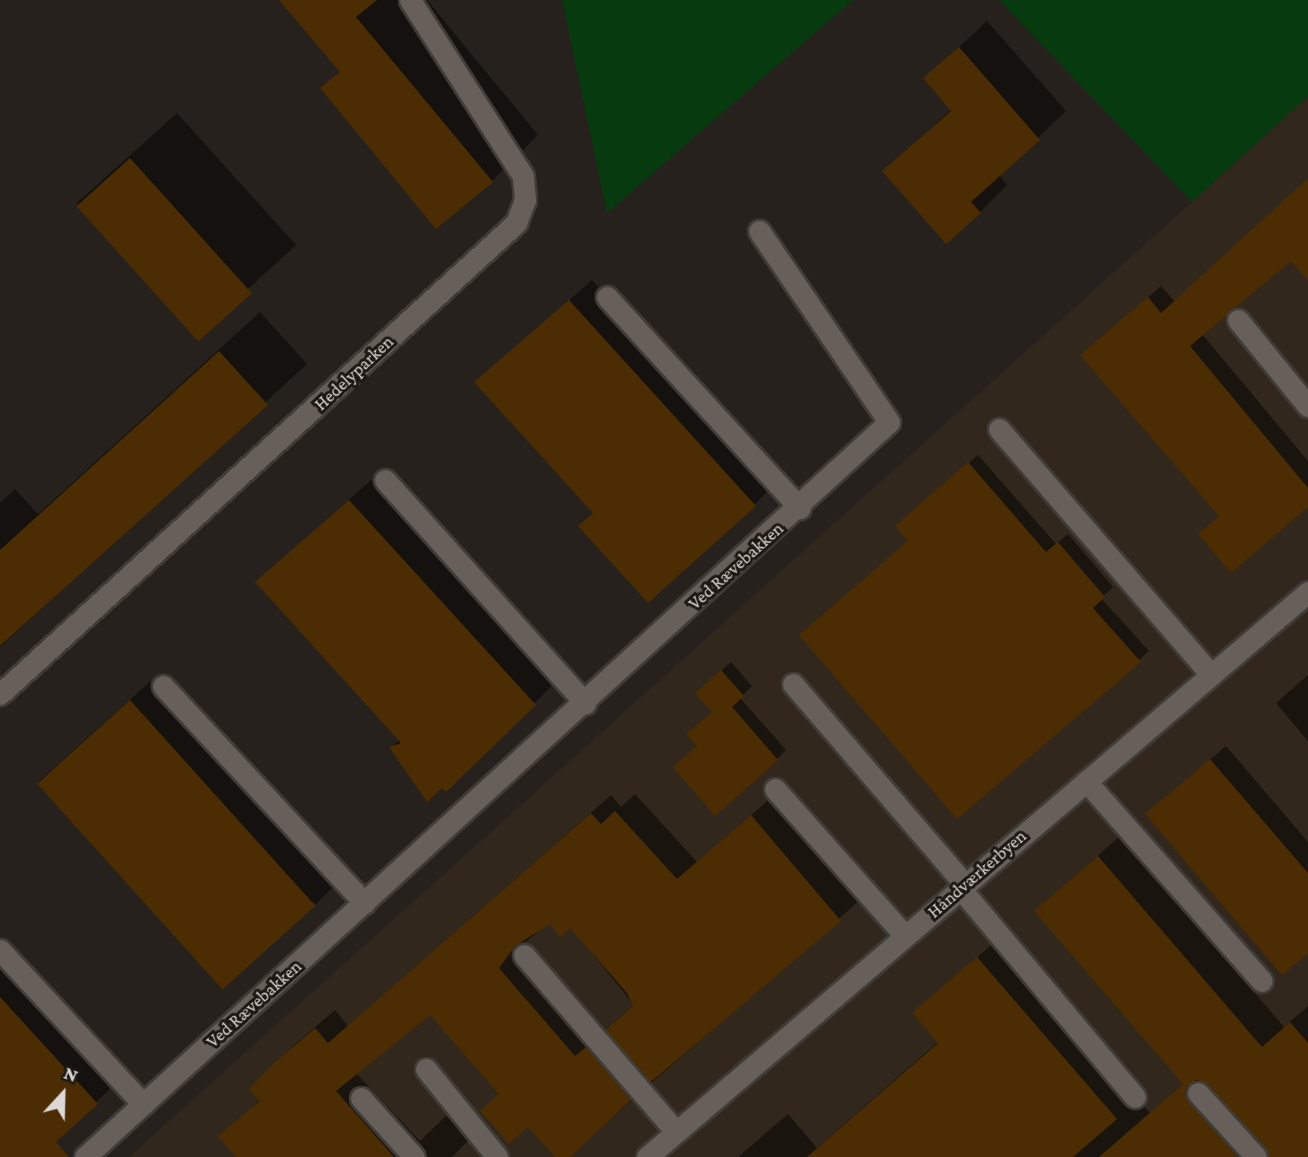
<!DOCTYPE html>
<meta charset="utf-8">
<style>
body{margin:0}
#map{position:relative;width:1308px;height:1157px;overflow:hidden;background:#26211c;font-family:"Crimson Pro",serif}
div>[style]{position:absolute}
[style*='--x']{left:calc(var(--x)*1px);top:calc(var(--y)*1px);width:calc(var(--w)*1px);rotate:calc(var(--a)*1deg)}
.built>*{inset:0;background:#31271d}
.green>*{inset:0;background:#073a0f}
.shadow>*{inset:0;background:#0007;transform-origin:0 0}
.building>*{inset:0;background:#4c2c03;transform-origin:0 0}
.roads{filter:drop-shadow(2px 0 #403c38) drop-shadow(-2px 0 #403c38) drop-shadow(0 2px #403c38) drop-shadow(0 -2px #403c38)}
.minor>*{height:21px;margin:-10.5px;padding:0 10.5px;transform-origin:10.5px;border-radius:10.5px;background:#67605a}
span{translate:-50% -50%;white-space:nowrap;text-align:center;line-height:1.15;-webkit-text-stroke:6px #1d1813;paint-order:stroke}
.street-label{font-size:18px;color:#dcd8d5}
.north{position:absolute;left:28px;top:1059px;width:70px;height:70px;-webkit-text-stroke:5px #1d1813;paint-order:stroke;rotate:22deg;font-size:19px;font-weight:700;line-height:28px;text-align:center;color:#dcd8d5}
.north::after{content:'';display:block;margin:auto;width:24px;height:32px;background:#dcd8d5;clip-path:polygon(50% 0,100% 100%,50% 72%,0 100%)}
</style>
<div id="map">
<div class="built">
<i style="clip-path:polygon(1308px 96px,1308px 1157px,129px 1157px,1192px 202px)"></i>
</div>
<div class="green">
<i style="clip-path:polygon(562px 0,853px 0,607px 213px)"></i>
<i style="clip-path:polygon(999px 0,1308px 0,1308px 96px,1192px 202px)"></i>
</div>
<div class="shadow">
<i style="clip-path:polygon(282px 0,427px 0,538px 135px,492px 181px,323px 89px,340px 71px)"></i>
<i style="clip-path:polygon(987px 21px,1066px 111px,999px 175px,1007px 185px,980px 212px,884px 171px,952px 109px,926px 78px)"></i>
<i style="left:177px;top:113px;width:178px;height:136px;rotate:48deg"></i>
<i style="clip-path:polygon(1308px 180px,1308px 278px,1291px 259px,1202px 334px,1308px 461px,1308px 505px,1220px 515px,1095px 343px,1161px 286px,1175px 302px)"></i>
<i style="clip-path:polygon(592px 280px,776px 483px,754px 505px,595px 512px,477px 382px)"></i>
<i style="clip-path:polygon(260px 312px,307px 364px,0 647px,0 503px,15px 489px,38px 514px)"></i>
<i style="clip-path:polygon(978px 455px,1056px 544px,1068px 534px,1113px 587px,1101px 598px,1149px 651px,958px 817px,906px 517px)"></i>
<i style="clip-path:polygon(371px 480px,556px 682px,446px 790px,392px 747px,400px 739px,257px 582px)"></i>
<i style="clip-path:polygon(731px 662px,752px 686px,740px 698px,786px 750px,777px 759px,699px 746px,713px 712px,706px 684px)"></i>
<i style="clip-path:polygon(1308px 675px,1308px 741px,1276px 703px)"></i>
<i style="clip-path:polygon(152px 680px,337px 883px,316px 904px,38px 782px)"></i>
<i style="clip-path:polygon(1226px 746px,1308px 842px,1308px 950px,1162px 800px)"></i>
<i style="clip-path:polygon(evenodd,635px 794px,697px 862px,771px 798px,859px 901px,567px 1157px,557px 1157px,430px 1012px,356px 1073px,420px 1141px,452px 1110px,474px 1135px,452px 1157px,238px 1157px,221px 1137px,261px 1099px,274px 1065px,294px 1045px,335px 1010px,348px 1026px,611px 795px,621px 807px,635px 794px,550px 922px,570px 926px,634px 1005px,595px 1038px,517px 949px,550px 922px)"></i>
<i style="clip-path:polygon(1120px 836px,1284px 1027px,1308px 1006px,1308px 1157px,738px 1157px,788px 1114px,817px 1148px,939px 1041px,915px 1013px,999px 938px,1150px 1113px,1184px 1083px,1036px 911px)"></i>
<i style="clip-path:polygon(0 952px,118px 1081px,39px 1157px,0 1157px)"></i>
</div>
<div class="building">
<i style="clip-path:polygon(279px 0,377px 0,356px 17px,493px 182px,436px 229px,320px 88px,340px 72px)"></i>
<i style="clip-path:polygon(959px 47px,1040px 140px,971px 202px,981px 213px,946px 244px,882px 171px,951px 111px,923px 78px)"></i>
<i style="left:130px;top:158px;width:182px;height:72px;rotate:48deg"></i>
<i style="clip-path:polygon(1308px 178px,1308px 281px,1291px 261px,1190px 346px,1308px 488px,1308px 507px,1231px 573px,1198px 534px,1219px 516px,1080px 355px,1148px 297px,1161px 313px)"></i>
<i style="clip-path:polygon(569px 300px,756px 506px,648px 603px,578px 526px,593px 513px,474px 382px)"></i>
<i style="clip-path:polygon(219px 351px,268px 405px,0 646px,0 550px)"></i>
<i style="clip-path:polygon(968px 462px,1046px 552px,1058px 542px,1105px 597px,1093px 608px,1141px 662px,957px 819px,799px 635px,908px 541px,895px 526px)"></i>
<i style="clip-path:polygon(349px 500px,536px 705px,446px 792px,442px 788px,427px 802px,389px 747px,401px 743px,255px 582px)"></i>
<i style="clip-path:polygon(721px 670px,744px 696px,732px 707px,778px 760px,715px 816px,673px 767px,697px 746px,686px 734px,712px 712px,695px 693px)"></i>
<i style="left:130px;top:700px;width:277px;height:125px;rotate:48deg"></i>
<i style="clip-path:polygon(1210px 759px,1308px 873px,1308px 953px,1282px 975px,1145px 814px)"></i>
<i style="clip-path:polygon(615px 811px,677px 879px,751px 815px,841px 921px,651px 1082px,605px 1030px,633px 1006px,627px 993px,570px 928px,560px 937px,550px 924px,515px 946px,499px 968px,575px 1056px,586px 1047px,631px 1100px,570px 1157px,555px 1157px,528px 1127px,509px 1144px,480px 1111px,499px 1094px,430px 1015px,336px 1091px,394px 1157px,236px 1157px,218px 1136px,260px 1101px,249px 1089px,273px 1064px,315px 1028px,328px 1043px,591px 813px,601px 824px)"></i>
<i style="clip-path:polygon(1098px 856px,1262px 1047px,1290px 1022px,1308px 1043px,1308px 1157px,1269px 1157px,1208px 1084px,1196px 1080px,1186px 1088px,1188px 1101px,1238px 1157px,1099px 1157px,1183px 1084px,1034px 911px)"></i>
<i style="clip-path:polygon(977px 957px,1117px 1119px,1073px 1157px,807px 1157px,938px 1043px,912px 1013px)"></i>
<i style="clip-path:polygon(0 997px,98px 1104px,56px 1142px,69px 1157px,0 1157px)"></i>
</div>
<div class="roads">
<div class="minor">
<i style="--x:607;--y:297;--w:286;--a:47.6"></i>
<i style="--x:1238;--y:320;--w:111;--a:50.9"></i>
<i style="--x:999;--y:429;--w:325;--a:49.2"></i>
<i style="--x:385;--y:480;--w:300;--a:48.1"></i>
<i style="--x:793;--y:684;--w:265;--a:49.4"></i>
<i style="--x:163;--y:686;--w:296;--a:47.1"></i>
<i style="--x:0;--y:694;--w:699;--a:-42.39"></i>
<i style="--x:516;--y:223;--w:25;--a:-69"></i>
<i style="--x:525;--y:200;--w:24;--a:-95"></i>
<i style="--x:523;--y:176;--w:209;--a:-122.7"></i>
<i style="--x:1086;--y:781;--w:266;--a:48.7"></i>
<i style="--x:775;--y:789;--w:196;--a:48.5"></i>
<i style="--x:961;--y:889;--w:271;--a:50.1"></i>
<i style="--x:0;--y:950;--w:210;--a:47.1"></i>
<i style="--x:524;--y:955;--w:233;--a:49.3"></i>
<i style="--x:426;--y:1069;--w:113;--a:51.1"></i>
<i style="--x:1198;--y:1093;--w:86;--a:47.8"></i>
<i style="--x:361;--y:1098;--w:79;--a:48.1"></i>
<i style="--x:85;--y:1157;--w:1089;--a:-42.43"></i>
<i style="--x:889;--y:422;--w:231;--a:-124.2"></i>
<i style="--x:647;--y:1157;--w:870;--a:-40.52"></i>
</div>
</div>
<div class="street-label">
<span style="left:354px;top:373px;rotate:-43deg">Hedelyparken</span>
<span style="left:736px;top:566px;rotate:-42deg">Ved Rævebakken</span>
<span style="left:977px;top:874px;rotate:-41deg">Håndværkerbyen</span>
<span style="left:254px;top:1004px;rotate:-42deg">Ved Rævebakken</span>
</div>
<div class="north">N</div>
</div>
